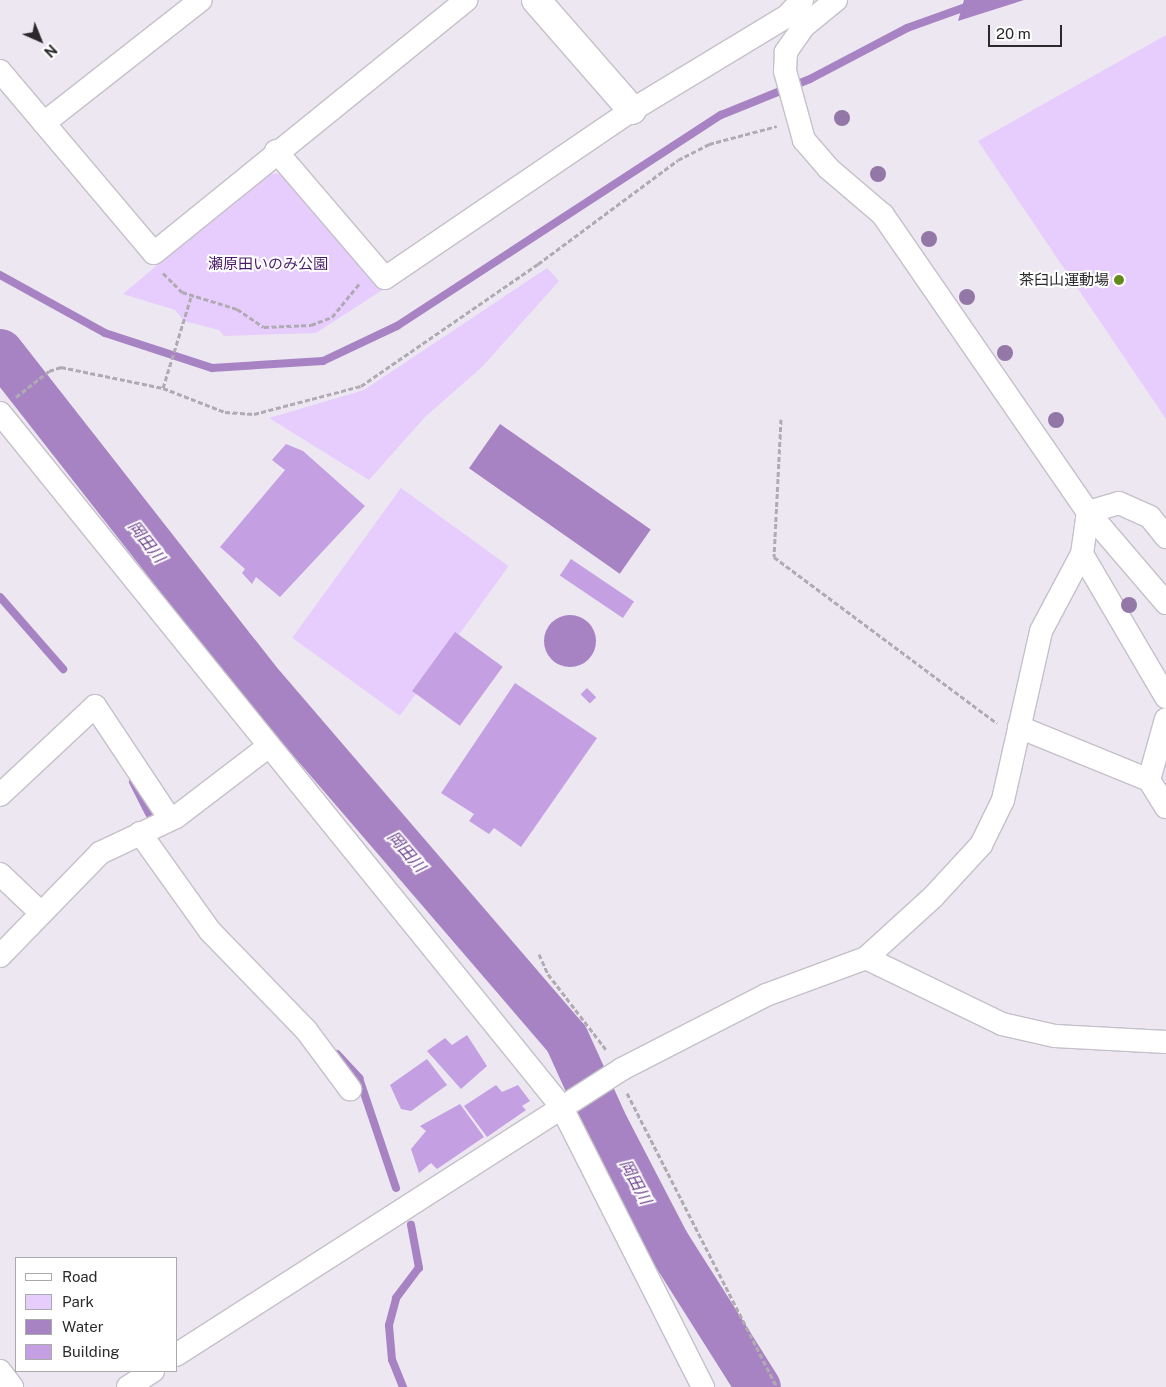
<!DOCTYPE html>
<meta charset="utf-8">
<style>
body{margin:0}
#map{position:relative;width:1166px;height:1387px;overflow:hidden;background:#ece7f1;font-family:"Public Sans","Noto Sans JP",sans-serif}
div>[style]{position:absolute}
[style*='--x']{left:calc(var(--x)*1px);top:calc(var(--y)*1px);width:calc(var(--w)*1px);rotate:calc(var(--a)*1deg)}
.green>*{inset:0;background:#e7cdfd;transform-origin:0 0}
.water>*{inset:0;background:#a783c3;transform-origin:0 0}
.round{border-radius:50%}
.stream>*{height:8px;margin:-4px;padding:0 4px;transform-origin:4px;border-radius:4px;background:#a783c3}
.river>*{height:45px;margin:-22.5px;padding:0 22.5px;transform-origin:22.5px;border-radius:22.5px;background:#a783c3}
.building>*{inset:0;background:#c49fe2;transform-origin:0 0}
.path>*{height:3px;margin-top:-1.5px;transform-origin:0;background:repeating-linear-gradient(90deg,#b0abb3 0 5px,transparent 0 7.5px)}
.roads{filter:drop-shadow(1px 0 #c5c0c9) drop-shadow(-1px 0 #c5c0c9) drop-shadow(0 1px #c5c0c9) drop-shadow(0 -1px #c5c0c9)}
.street>*{height:22px;margin:-11px;padding:0 11px;transform-origin:11px;border-radius:11px;background:#fff}
.secondary>*{height:28px;margin:-14px;padding:0 14px;transform-origin:14px;border-radius:14px;background:#fff}
.trees>*{width:16px;height:16px;margin:-8px;border-radius:50%;background:#9377a6}
.dots>*{width:14px;height:14px;translate:-50% -50%;box-sizing:border-box;border:2px solid #fff;border-radius:50%}
span{translate:-50% -50%;white-space:nowrap;text-align:center;line-height:1.15;-webkit-text-stroke:4px #fff;paint-order:stroke}
.park-label{font-size:15px;color:#4b1b69}
.poi-label{font-size:15px;color:#2b292c}
.right{translate:-100% -50%;text-align:right}
.water-label{font-size:16px;color:#6b3d8c;font-style:italic}
.legend{position:absolute;left:15px;top:1257px;width:162px;height:115px;box-sizing:border-box;background:#fff;border:1px solid #aaa9ab;margin:0;padding:6px 9px;list-style:none;font-size:15px;color:#2b292c}
.legend li{display:flex;align-items:center;gap:10px;height:25px}
.legend b{width:25px;border:1px solid #aaa9ab}
.north{position:absolute;left:15px;top:15px;width:50px;height:50px;-webkit-text-stroke:4px #fff;paint-order:stroke;rotate:136deg;font-size:14px;font-weight:700;line-height:20px;text-align:center;color:#2b292c}
.north::after{content:'';display:block;margin:auto;width:18px;height:22px;background:#2b292c;clip-path:polygon(50% 0,100% 100%,50% 72%,0 100%)}
.scale{position:absolute;left:988px;top:25px;width:74px;height:22px;box-sizing:border-box;border:2px solid #2b292c;border-top:0;padding-left:6px;font-size:15px;line-height:18px;white-space:nowrap;color:#2b292c;-webkit-text-stroke:4px #fff;paint-order:stroke}
</style>
<div id="map">
<div class="green">
<i style="clip-path:polygon(1166px 35px,1166px 419px,978px 141px)"></i>
<i style="clip-path:polygon(266px 173px,283px 174px,384px 289px,316px 333px,224px 336px,219px 330px,184px 321px,175px 310px,123px 294px)"></i>
<i style="clip-path:polygon(547px 268px,559px 281px,482px 367px,425px 417px,369px 480px,269px 418px,364px 390px)"></i>
<i style="left:401px;top:488px;width:133px;height:185px;rotate:36deg"></i>
</div>
<div class="water">
<i style="clip-path:polygon(964px 0,1024px 0,958px 21px)"></i>
<i style="left:500px;top:424px;width:184px;height:54px;rotate:35deg"></i>
<i class="round" style="left:544px;top:615px;width:52px;height:52px"></i>
</div>
<div class="stream">
<i style="--x:0;--y:275;--w:120;--a:28.9"></i>
<i style="--x:105;--y:333;--w:113;--a:18.1"></i>
<i style="--x:212;--y:368;--w:111;--a:-3.6"></i>
<i style="--x:323;--y:361;--w:82;--a:-25.3"></i>
<i style="--x:397;--y:326;--w:387;--a:-33.1"></i>
<i style="--x:721;--y:115;--w:96;--a:-22"></i>
<i style="--x:810;--y:79;--w:110;--a:-27.7"></i>
<i style="--x:907;--y:28;--w:83;--a:-19.7"></i>
<i style="--x:0;--y:597;--w:96;--a:48.8"></i>
<i style="--x:133;--y:782;--w:36;--a:63"></i>
<i style="--x:337;--y:1054;--w:33;--a:47"></i>
<i style="--x:359;--y:1078;--w:116;--a:71.4"></i>
<i style="--x:403;--y:1387;--w:29;--a:-112"></i>
<i style="--x:392;--y:1360;--w:35;--a:-95"></i>
<i style="--x:389;--y:1325;--w:28;--a:-75"></i>
<i style="--x:396;--y:1298;--w:38;--a:-53"></i>
<i style="--x:419;--y:1268;--w:44;--a:-100.5"></i>
</div>
<div class="river">
<i style="--x:0;--y:351;--w:426;--a:51.9"></i>
<i style="--x:263;--y:686;--w:464;--a:49.3"></i>
<i style="--x:566;--y:1038;--w:97;--a:65.6"></i>
<i style="--x:606;--y:1126;--w:132;--a:62.5"></i>
<i style="--x:667;--y:1243;--w:170;--a:57.7"></i>
</div>
<div class="building">
<i style="clip-path:polygon(286px 444px,303px 451px,365px 506px,280px 597px,256px 577px,252px 584px,242px 573px,245px 569px,220px 547px,285px 470px,272px 460px)"></i>
<i style="left:571px;top:559px;width:76px;height:20px;rotate:34deg"></i>
<i style="left:455px;top:632px;width:59px;height:73px;rotate:36deg"></i>
<i style="clip-path:polygon(515px 683px,597px 738px,521px 847px,494px 828px,489px 834px,469px 821px,474px 814px,441px 793px)"></i>
<i style="left:587px;top:688px;width:13px;height:9px;rotate:45deg"></i>
<i style="clip-path:polygon(467px 1035px,487px 1066px,461px 1089px,427px 1051px,445px 1038px,452px 1045px)"></i>
<i style="clip-path:polygon(427px 1059px,447px 1085px,411px 1111px,401px 1109px,390px 1085px)"></i>
<i style="clip-path:polygon(496px 1085px,502px 1092px,518px 1085px,530px 1101px,522px 1106px,526px 1110px,487px 1137px,464px 1106px)"></i>
<i style="clip-path:polygon(460px 1104px,484px 1137px,437px 1169px,431px 1163px,419px 1173px,411px 1149px,426px 1131px,420px 1126px)"></i>
</div>
<div class="path">
<i style="--x:163;--y:273;--w:27;--a:45"></i>
<i style="--x:182;--y:292;--w:58;--a:17.2"></i>
<i style="--x:237;--y:309;--w:32;--a:34"></i>
<i style="--x:264;--y:327;--w:47;--a:-2.4"></i>
<i style="--x:311;--y:325;--w:22;--a:-21"></i>
<i style="--x:332;--y:317;--w:43;--a:-50.7"></i>
<i style="--x:163;--y:388;--w:66;--a:21.2"></i>
<i style="--x:225;--y:412;--w:29;--a:4"></i>
<i style="--x:254;--y:414;--w:111;--a:-14.7"></i>
<i style="--x:361;--y:386;--w:215;--a:-34.6"></i>
<i style="--x:538;--y:264;--w:174;--a:-36.6"></i>
<i style="--x:678;--y:160;--w:35;--a:-27"></i>
<i style="--x:709;--y:144;--w:70;--a:-14.8"></i>
<i style="--x:16;--y:397;--w:42;--a:-38.2"></i>
<i style="--x:49;--y:371;--w:13;--a:-18"></i>
<i style="--x:61;--y:367;--w:104;--a:11.6"></i>
<i style="--x:163;--y:388;--w:95;--a:-72.9"></i>
<i style="--x:781;--y:419;--w:138;--a:92.9"></i>
<i style="--x:774;--y:557;--w:278;--a:36.7"></i>
<i style="--x:539;--y:954;--w:22;--a:66"></i>
<i style="--x:548;--y:974;--w:97;--a:52.5"></i>
<i style="--x:627;--y:1093;--w:330;--a:63"></i>
</div>
<div class="roads">
<div class="street">
<i style="--x:836;--y:0;--w:41;--a:140.9"></i>
<i style="--x:804;--y:26;--w:32;--a:125"></i>
<i style="--x:786;--y:52;--w:19;--a:93"></i>
<i style="--x:785;--y:71;--w:72;--a:74.6"></i>
<i style="--x:804;--y:140;--w:37;--a:49"></i>
<i style="--x:828;--y:168;--w:72;--a:40.5"></i>
<i style="--x:883;--y:215;--w:361;--a:55.4"></i>
<i style="--x:1088;--y:512;--w:120;--a:49.4"></i>
<i style="--x:0;--y:71;--w:238;--a:49.8"></i>
<i style="--x:154;--y:253;--w:402;--a:-39"></i>
<i style="--x:44;--y:123;--w:199;--a:-38.1"></i>
<i style="--x:276;--y:151;--w:167;--a:49.4"></i>
<i style="--x:385;--y:278;--w:299;--a:-34.2"></i>
<i style="--x:632;--y:110;--w:181;--a:-31.2"></i>
<i style="--x:787;--y:16;--w:22;--a:-47"></i>
<i style="--x:0;--y:413;--w:892;--a:51.01"></i>
<i style="--x:561;--y:1106;--w:315;--a:63.2"></i>
<i style="--x:1088;--y:512;--w:32;--a:-16"></i>
<i style="--x:1119;--y:503;--w:34;--a:24"></i>
<i style="--x:1150;--y:517;--w:26;--a:51"></i>
<i style="--x:1082;--y:554;--w:166;--a:59.6"></i>
<i style="--x:1019;--y:727;--w:140;--a:22.2"></i>
<i style="--x:1149;--y:780;--w:32;--a:58"></i>
<i style="--x:1149;--y:780;--w:63;--a:-74.4"></i>
<i style="--x:0;--y:795;--w:130;--a:-43.1"></i>
<i style="--x:95;--y:706;--w:136;--a:56.4"></i>
<i style="--x:140;--y:833;--w:120;--a:54.5"></i>
<i style="--x:210;--y:931;--w:138;--a:45.9"></i>
<i style="--x:306;--y:1030;--w:74;--a:53.3"></i>
<i style="--x:0;--y:874;--w:57;--a:43.6"></i>
<i style="--x:0;--y:956;--w:144;--a:-45.8"></i>
<i style="--x:100;--y:853;--w:84;--a:-25.3"></i>
<i style="--x:176;--y:817;--w:117;--a:-37.4"></i>
<i style="--x:866;--y:958;--w:151;--a:25.9"></i>
<i style="--x:1002;--y:1024;--w:54;--a:12.8"></i>
<i style="--x:1055;--y:1036;--w:111;--a:3.1"></i>
<i style="--x:176;--y:1355;--w:530;--a:-32.67"></i>
<i style="--x:622;--y:1069;--w:162;--a:-27.2"></i>
<i style="--x:766;--y:995;--w:107;--a:-20.3"></i>
<i style="--x:866;--y:958;--w:91;--a:-42.3"></i>
<i style="--x:933;--y:897;--w:71;--a:-47.3"></i>
<i style="--x:981;--y:845;--w:50;--a:-63.9"></i>
<i style="--x:1003;--y:800;--w:173;--a:-77.3"></i>
<i style="--x:1041;--y:631;--w:87;--a:-62"></i>
<i style="--x:1082;--y:554;--w:42;--a:-81.9"></i>
<i style="--x:0;--y:1371;--w:20;--a:53"></i>
<i style="--x:128;--y:1387;--w:30;--a:-33"></i>
</div>
<div class="secondary">
<i style="--x:536;--y:0;--w:146;--a:48.9"></i>
</div>
</div>
<div class="trees">
<i style="left:842px;top:118px"></i>
<i style="left:878px;top:174px"></i>
<i style="left:929px;top:239px"></i>
<i style="left:967px;top:297px"></i>
<i style="left:1005px;top:353px"></i>
<i style="left:1056px;top:420px"></i>
<i style="left:1129px;top:605px"></i>
</div>
<div class="dots">
<i style="left:1119px;top:280px;background:#618c1d"></i>
</div>
<div class="park-label">
<span style="left:268px;top:264px">瀬原田いのみ公園</span>
</div>
<div class="poi-label">
<span class="right" style="left:1109px;top:280px">茶臼山運動場</span>
</div>
<div class="water-label">
<span style="left:146px;top:542px;rotate:52deg">岡田川</span>
<span style="left:406px;top:852px;rotate:49deg">岡田川</span>
<span style="left:635px;top:1182px;rotate:62deg">岡田川</span>
</div>
<ul class="legend">
<li><b style="height:6px;background:#fff"></b>Road</li>
<li><b style="height:14px;background:#e7cdfd"></b>Park</li>
<li><b style="height:14px;background:#a783c3"></b>Water</li>
<li><b style="height:14px;background:#c49fe2"></b>Building</li>
</ul>
<div class="north">N</div>
<div class="scale">20 m</div>
</div>
